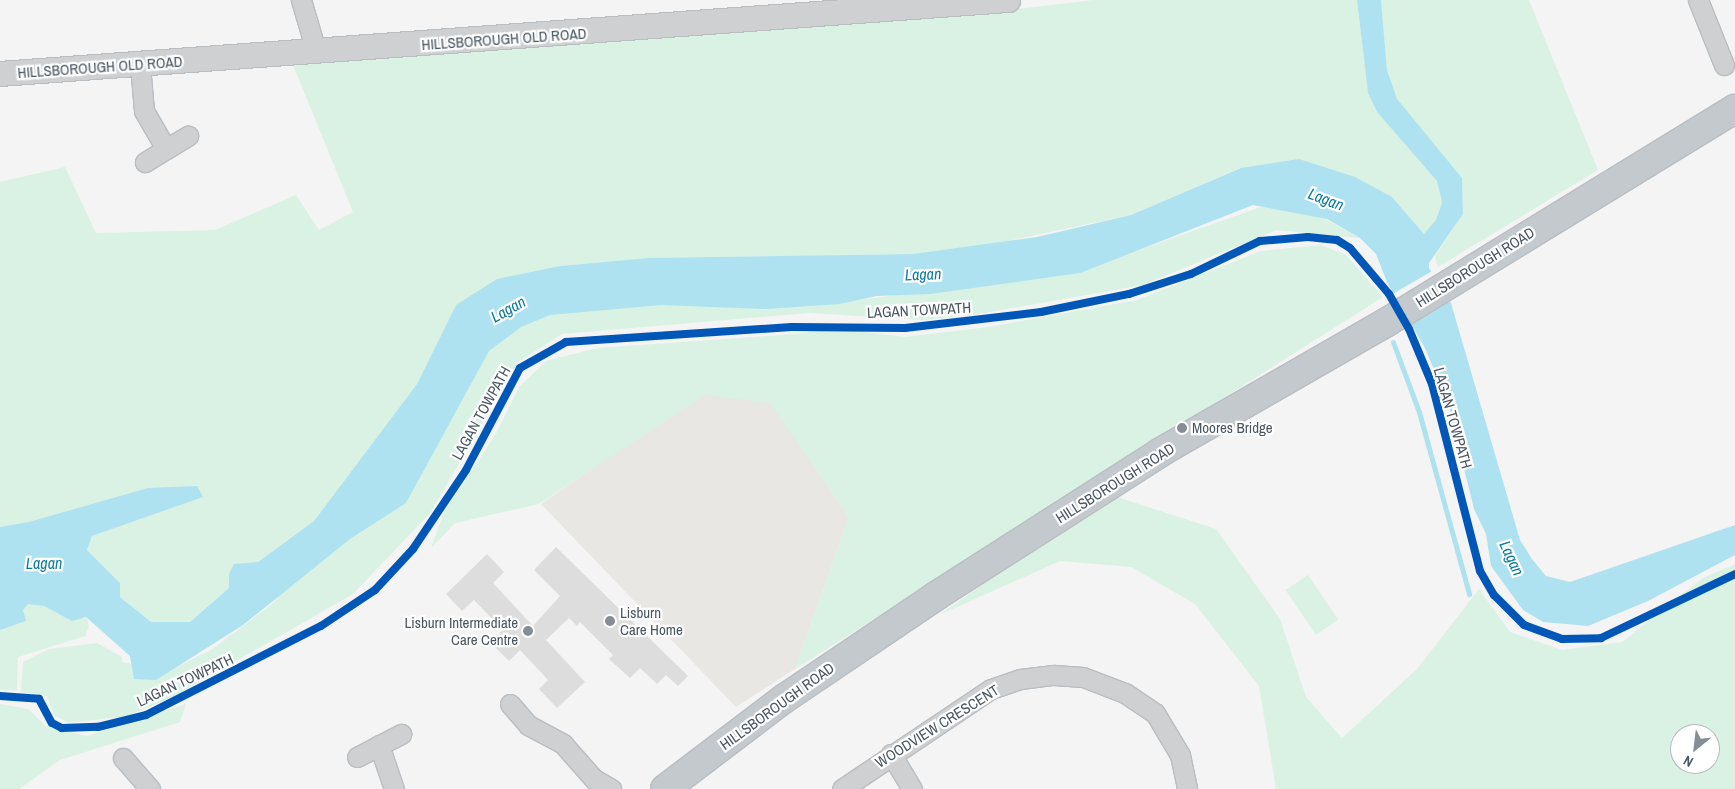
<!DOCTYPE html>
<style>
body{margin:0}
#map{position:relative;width:1735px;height:789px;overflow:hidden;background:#f4f4f4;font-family:"Archivo Narrow",sans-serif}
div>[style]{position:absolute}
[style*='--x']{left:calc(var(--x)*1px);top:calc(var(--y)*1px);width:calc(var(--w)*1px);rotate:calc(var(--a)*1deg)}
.commercial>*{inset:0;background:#e8e7e3}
.green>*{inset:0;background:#d9f2e3;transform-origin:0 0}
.water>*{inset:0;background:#aee2f0}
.pier>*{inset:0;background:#f4f4f4;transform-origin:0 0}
.stream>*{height:5px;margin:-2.5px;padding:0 2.5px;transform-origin:2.5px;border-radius:2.5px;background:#aee2f0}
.building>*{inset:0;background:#ddddde}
.roads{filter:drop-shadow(1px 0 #b9bec3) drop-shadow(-1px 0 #b9bec3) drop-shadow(0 1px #b9bec3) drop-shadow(0 -1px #b9bec3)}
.minor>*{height:19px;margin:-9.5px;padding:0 9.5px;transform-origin:9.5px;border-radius:9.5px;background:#ced0d2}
.tertiary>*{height:24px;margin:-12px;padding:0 12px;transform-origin:12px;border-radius:12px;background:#ced0d2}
.trunk>*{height:28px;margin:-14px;padding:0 14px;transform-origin:14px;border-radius:14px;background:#c4c9cd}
.cycleway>*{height:8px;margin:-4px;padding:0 4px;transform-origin:4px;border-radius:4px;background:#0057b8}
.dots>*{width:14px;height:14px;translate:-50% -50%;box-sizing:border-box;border:2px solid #fff;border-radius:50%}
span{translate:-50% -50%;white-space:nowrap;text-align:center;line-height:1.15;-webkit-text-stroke:4.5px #fff;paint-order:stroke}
.street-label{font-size:15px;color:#4a5661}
.poi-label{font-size:15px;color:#4a5661}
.left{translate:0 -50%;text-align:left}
.right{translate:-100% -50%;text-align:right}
.water-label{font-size:16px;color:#0c7c9b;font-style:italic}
.north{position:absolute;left:1670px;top:724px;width:50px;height:50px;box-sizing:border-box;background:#fff;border:1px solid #b7bbc0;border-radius:50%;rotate:209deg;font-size:14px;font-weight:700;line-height:20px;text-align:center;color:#4a5661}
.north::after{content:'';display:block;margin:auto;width:18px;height:22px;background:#868d94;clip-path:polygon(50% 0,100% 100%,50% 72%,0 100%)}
</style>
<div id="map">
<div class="commercial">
<i style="clip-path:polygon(705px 391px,771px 403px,849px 517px,795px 669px,736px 707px,541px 504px)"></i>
</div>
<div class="green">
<i style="clip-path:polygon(1093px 0,1357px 0,1368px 93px,1377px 112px,1437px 181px,1442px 202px,1435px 222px,1424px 234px,1392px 197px,1240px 168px,1131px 215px,1003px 242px,913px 254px,648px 258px,560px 266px,456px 305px,417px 384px,314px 521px,258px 562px,229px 574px,229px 588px,190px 622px,151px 622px,120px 597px,120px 583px,87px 550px,92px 536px,202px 497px,0 527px,0 182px,65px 167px,96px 233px,215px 230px,296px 195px,319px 230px,353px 212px,291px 60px,985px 13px)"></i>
<i style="clip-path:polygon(1381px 0,1529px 0,1598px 170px,1438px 267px,1435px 256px,1463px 214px,1462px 178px,1397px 100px,1387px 70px)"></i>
<i style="clip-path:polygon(1272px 203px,1325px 219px,1360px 238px,1276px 230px,1143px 285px,979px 314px,923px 320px,809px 313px,562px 334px,518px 362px,431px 512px,353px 594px,173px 697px,127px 716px,69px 723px,54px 715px,47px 696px,21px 692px,23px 662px,49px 649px,97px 643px,122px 657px,122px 662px,168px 671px,211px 650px,272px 604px,490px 345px,533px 318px,591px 306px,673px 301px,809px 306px,1074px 273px)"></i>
<i style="clip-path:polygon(1321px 245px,1346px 255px,1383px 297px,795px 669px,849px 517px,770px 403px,705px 395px,539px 504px,455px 523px,431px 548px,444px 512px,496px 434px,519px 387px,546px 361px,597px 348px,808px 333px,810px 325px,905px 337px,989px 327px,1137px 300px,1261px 251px)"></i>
<i style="clip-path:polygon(evenodd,1111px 495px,1216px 529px,1280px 619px,1306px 697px,1342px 738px,1417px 669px,1479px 589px,1510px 632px,1562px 650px,1622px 642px,1703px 578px,1735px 564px,1735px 789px,1276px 789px,1259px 686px,1195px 604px,1131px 567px,1060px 561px,939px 615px,1111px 495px,1680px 734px,1710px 734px,1710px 764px,1680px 764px,1680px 734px)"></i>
<i style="left:1308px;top:575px;width:54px;height:27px;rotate:56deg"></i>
<i style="clip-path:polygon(28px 603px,44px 606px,72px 620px,87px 617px,89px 626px,85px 636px,18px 657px,17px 690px,0 690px,0 609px,20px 614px)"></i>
<i style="clip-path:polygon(0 704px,28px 709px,46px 726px,87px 736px,186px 704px,180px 722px,60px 760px,19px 789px,0 789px)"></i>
</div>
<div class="water">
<i style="clip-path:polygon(1357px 0,1381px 0,1387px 70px,1397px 99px,1462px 178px,1463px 214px,1429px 263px,1429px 268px,1451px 303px,1520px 540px,1532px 559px,1546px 576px,1570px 582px,1735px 525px,1735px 555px,1648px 601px,1588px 626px,1543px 622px,1523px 610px,1491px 566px,1486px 534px,1474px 509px,1448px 404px,1425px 348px,1387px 282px,1376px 254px,1360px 238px,1327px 219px,1253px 205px,1080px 273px,930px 294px,877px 296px,839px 304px,766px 309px,661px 305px,550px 315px,521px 327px,489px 351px,406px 503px,350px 539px,243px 625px,156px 680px,134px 679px,130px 656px,86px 617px,72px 621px,44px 606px,28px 604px,23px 610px,26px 621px,0 630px,0 527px,29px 522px,148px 488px,197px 486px,203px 497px,92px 536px,87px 550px,120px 583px,120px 597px,151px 622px,190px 622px,229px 588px,229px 574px,234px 564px,258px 562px,314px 521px,417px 384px,456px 305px,497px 279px,560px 266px,648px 258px,913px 254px,1037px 237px,1131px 215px,1241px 168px,1299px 159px,1355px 177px,1392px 197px,1424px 234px,1436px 220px,1442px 202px,1437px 181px,1377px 112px,1368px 93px)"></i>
</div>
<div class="pier">
<i style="left:1434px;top:270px;width:34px;height:49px;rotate:60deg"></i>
</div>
<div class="stream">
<i style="--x:1393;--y:342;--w:75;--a:69.6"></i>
<i style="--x:1419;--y:412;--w:189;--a:74.6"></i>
</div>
<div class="building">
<i style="clip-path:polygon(556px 547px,688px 676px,678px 686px,666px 675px,657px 684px,640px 668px,630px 678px,609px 659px,613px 655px,580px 622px,577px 626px,569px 618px,546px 640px,585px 682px,557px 708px,539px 689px,548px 680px,520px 650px,509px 661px,490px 642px,503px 630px,474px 600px,462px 611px,446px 594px,487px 554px,504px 572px,493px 583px,533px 626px,560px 596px,534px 570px)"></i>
</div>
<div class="roads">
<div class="minor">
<i style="--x:301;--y:0;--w:53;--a:73.6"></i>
<i style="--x:1698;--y:0;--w:70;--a:68.2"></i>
<i style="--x:140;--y:65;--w:46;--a:85"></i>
<i style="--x:144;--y:111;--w:44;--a:59.9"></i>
<i style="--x:166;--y:149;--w:25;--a:148"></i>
<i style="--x:166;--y:149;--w:26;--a:-31"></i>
<i style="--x:510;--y:704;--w:28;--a:49"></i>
<i style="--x:528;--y:725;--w:40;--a:28"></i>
<i style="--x:563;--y:744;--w:47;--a:48.5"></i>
<i style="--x:594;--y:779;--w:20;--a:30"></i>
<i style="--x:379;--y:745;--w:46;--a:71.2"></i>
<i style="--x:891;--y:754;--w:41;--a:59"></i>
<i style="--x:357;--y:757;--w:50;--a:-27.6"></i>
<i style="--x:123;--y:758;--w:41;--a:48.9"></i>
<i style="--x:842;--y:789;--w:179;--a:-33.9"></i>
<i style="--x:991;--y:689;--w:31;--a:-19"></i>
<i style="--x:1020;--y:679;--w:34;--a:-7"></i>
<i style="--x:1054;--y:675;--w:29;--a:4"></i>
<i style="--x:1083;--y:677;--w:45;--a:20.9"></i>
<i style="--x:1125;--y:693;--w:36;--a:34"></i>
<i style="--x:1155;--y:713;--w:49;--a:59.2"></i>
<i style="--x:1180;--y:755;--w:35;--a:78"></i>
</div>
<div class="tertiary">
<i style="--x:0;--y:74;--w:1011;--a:-4.2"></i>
</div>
<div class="trunk">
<i style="--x:665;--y:789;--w:151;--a:-37.2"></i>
<i style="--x:785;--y:698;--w:182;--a:-34"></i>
<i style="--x:936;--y:596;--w:267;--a:-32.6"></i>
<i style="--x:1161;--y:452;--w:261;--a:-29.9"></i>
<i style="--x:1387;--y:322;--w:408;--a:-31.5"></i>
</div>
</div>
<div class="cycleway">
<i style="--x:0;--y:696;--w:39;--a:4"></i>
<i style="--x:39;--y:699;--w:27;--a:62"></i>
<i style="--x:52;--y:723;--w:11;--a:27"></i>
<i style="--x:62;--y:728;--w:36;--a:-2"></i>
<i style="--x:98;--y:727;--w:49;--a:-14"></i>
<i style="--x:146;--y:715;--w:196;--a:-27"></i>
<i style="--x:321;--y:626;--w:65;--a:-33.7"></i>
<i style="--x:375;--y:590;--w:56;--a:-47.2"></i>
<i style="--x:413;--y:549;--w:95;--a:-56.1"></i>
<i style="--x:466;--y:470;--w:115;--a:-62.1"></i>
<i style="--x:520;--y:368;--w:53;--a:-29.5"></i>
<i style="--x:566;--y:342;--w:226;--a:-3.8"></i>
<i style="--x:792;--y:327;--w:113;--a:0.5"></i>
<i style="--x:905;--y:328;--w:137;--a:-6.7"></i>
<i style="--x:1041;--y:312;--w:90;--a:-11.6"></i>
<i style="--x:1129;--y:294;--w:65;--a:-17.9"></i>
<i style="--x:1191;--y:274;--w:76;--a:-25.6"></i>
<i style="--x:1260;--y:241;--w:48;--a:-4.8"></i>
<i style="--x:1308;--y:237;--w:29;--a:6"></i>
<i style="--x:1337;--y:240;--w:15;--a:32"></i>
<i style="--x:1350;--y:248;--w:60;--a:49.7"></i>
<i style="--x:1389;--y:294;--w:40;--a:60.3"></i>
<i style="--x:1409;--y:329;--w:60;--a:67.3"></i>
<i style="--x:1432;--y:384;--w:193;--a:75.6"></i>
<i style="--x:1480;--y:571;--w:28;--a:60"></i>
<i style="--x:1494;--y:595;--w:42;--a:45"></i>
<i style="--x:1524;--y:625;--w:40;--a:20.2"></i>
<i style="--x:1562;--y:639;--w:39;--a:-1"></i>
<i style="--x:1601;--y:638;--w:148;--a:-25.5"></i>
</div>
<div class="dots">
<i style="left:1182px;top:428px;background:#868d94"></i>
<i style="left:610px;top:621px;background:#868d94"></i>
<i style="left:528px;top:631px;background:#868d94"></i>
</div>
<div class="street-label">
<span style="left:504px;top:39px;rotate:-4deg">HILLSBOROUGH OLD ROAD</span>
<span style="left:100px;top:67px;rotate:-4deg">HILLSBOROUGH OLD ROAD</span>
<span style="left:1475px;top:267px;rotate:-32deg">HILLSBOROUGH ROAD</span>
<span style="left:919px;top:310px;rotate:-3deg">LAGAN TOWPATH</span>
<span style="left:481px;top:413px;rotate:-61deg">LAGAN TOWPATH</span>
<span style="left:1453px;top:418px;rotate:74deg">LAGAN TOWPATH</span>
<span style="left:1115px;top:483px;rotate:-32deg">HILLSBOROUGH ROAD</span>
<span style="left:185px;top:680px;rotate:-25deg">LAGAN TOWPATH</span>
<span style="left:777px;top:706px;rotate:-36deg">HILLSBOROUGH ROAD</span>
<span style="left:937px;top:726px;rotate:-32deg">WOODVIEW CRESCENT</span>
</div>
<div class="poi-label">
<span class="left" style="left:1192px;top:428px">Moores Bridge</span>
<span class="left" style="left:620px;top:621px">Lisburn<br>Care Home</span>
<span class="right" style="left:518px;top:631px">Lisburn Intermediate<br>Care Centre</span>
</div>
<div class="water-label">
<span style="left:1326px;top:199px;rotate:21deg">Lagan</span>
<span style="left:923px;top:274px;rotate:-2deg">Lagan</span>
<span style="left:508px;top:309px;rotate:-29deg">Lagan</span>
<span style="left:1512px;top:558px;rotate:65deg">Lagan</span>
<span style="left:44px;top:563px">Lagan</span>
</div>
<div class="north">N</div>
</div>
